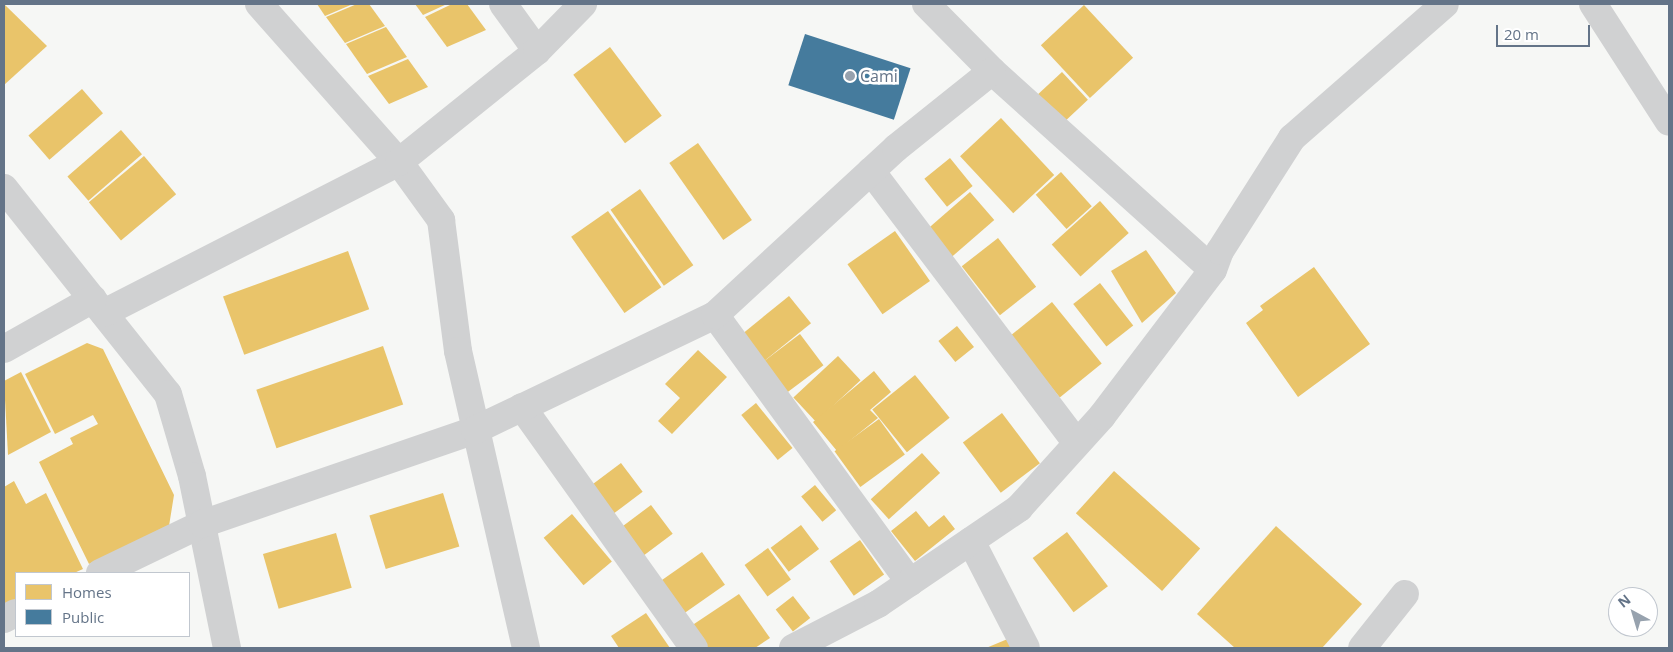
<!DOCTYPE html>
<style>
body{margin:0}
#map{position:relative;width:1673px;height:652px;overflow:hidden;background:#f6f7f5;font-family:"Open Sans",sans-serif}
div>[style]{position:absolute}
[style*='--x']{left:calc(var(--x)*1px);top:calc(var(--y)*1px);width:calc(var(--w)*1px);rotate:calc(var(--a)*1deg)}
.homes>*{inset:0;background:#e9c46a;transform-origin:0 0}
.public>*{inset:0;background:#457b9d;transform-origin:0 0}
.minor>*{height:28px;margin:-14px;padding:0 14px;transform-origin:14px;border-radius:14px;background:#d0d1d2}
.dots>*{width:14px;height:14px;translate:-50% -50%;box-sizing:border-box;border:2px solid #fff;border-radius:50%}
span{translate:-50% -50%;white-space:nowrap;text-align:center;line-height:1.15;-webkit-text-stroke:5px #fff;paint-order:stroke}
.poi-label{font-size:16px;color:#647488}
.left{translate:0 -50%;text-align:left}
.frame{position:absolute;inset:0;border:5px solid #647488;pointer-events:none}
.legend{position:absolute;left:15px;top:572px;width:175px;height:65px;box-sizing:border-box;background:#fff;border:1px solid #c1c7cf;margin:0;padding:6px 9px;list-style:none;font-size:15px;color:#647488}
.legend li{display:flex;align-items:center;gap:10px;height:25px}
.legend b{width:25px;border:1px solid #c1c7cf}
.north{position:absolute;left:1608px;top:587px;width:50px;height:50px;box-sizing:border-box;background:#fff;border:1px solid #c1c7cf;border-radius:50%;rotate:321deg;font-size:14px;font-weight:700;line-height:20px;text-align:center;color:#647488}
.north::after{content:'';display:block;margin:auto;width:18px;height:22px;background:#97a2ae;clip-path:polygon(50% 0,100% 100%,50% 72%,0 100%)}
.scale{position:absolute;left:1496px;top:25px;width:94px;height:22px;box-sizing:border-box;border:2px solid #647488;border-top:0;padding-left:6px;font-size:15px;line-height:18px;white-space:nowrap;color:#647488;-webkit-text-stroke:4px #fff;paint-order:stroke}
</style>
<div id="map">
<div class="homes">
<i style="clip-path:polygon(4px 4px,47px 46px,4px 85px)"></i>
<i style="clip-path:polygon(317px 4px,353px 4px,325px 16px)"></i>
<i style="clip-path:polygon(357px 4px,369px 4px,385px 26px,345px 43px,326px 17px)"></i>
<i style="clip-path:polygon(415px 4px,447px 4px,423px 15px)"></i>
<i style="clip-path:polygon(452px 4px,467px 4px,486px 30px,447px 47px,425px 17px)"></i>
<i style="left:1084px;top:5px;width:72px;height:59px;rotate:47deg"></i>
<i style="clip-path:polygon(386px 27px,407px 57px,367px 74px,346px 44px)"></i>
<i style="left:610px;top:47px;width:86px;height:46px;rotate:53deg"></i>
<i style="clip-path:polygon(408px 59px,428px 87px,389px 104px,368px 76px)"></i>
<i style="left:1062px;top:72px;width:38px;height:35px;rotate:47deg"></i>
<i style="left:82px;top:89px;width:32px;height:71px;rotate:49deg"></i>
<i style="left:1001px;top:118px;width:78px;height:56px;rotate:47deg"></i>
<i style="left:121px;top:130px;width:32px;height:71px;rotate:49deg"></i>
<i style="left:698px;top:143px;width:94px;height:35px;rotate:55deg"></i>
<i style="left:144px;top:156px;width:50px;height:72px;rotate:50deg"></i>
<i style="left:950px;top:158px;width:36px;height:33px;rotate:51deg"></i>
<i style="left:1061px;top:172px;width:46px;height:34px;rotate:48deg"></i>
<i style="left:640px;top:189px;width:93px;height:36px;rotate:55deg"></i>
<i style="left:970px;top:192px;width:37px;height:57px;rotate:49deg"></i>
<i style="left:1100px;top:201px;width:43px;height:65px;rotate:48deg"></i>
<i style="left:608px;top:211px;width:93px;height:45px;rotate:55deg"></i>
<i style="left:895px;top:231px;width:61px;height:58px;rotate:55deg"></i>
<i style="left:998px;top:238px;width:62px;height:46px;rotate:52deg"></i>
<i style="clip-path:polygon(1146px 250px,1176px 293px,1142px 323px,1111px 271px)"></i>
<i style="left:348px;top:251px;width:62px;height:133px;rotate:70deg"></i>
<i style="clip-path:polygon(1314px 267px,1370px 344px,1298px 397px,1246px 323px,1263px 310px,1260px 306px)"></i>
<i style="left:1100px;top:283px;width:54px;height:34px;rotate:52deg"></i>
<i style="left:789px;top:296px;width:35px;height:61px;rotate:51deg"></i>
<i style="left:1052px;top:302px;width:79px;height:54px;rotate:51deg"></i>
<i style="left:957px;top:326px;width:27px;height:24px;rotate:51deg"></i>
<i style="left:800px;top:334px;width:39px;height:46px;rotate:53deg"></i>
<i style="clip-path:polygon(87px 343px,103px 349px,174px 495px,169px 526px,89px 564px,39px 462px,73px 444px,70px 438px,98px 424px,93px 415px,55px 434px,25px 374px)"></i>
<i style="left:383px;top:346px;width:62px;height:134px;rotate:71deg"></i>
<i style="clip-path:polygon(698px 350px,727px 377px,672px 434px,658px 421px,680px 398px,665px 384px)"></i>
<i style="left:838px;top:356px;width:33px;height:61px;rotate:47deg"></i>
<i style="clip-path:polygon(874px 371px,891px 392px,870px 410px,878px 418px,837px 451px,813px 422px)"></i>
<i style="clip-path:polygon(21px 372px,51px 432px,8px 455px,4px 381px)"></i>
<i style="left:915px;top:375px;width:55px;height:55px;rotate:51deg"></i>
<i style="left:756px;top:403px;width:58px;height:19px;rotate:51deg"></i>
<i style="left:1002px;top:413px;width:63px;height:49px;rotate:53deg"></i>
<i style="left:879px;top:419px;width:44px;height:55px;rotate:54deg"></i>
<i style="left:922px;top:453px;width:27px;height:69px;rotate:48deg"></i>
<i style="left:621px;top:463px;width:36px;height:38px;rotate:53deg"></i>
<i style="left:1114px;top:471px;width:116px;height:57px;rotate:42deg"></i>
<i style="clip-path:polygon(14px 481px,26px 504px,46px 493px,83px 569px,74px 573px,16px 573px,16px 600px,4px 606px,4px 487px)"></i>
<i style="left:815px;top:485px;width:33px;height:18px;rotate:50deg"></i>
<i style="left:443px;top:493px;width:56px;height:77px;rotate:73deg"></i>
<i style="left:651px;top:505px;width:36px;height:38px;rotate:53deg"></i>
<i style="clip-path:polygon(916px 511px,929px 527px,944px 515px,955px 529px,915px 561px,891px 531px)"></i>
<i style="left:572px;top:514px;width:62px;height:37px;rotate:50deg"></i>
<i style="left:801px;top:525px;width:30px;height:38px;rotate:53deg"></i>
<i style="clip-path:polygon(1276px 526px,1362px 604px,1322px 648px,1235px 648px,1197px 614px)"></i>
<i style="left:1067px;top:532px;width:68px;height:43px;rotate:53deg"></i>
<i style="left:336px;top:533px;width:57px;height:76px;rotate:74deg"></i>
<i style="left:860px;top:540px;width:42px;height:37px;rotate:55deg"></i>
<i style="left:768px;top:548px;width:39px;height:29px;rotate:54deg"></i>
<i style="left:702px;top:552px;width:40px;height:51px;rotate:55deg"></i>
<i style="clip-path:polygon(739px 594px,770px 638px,755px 648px,706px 648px,691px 626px)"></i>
<i style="left:793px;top:596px;width:28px;height:22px;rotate:52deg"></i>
<i style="clip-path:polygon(646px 613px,670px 648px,619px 648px,611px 636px)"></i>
<i style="clip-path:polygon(1010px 638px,1015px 648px,986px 648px)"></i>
</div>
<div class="public">
<i style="left:805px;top:34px;width:111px;height:54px;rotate:18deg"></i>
</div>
<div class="minor">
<i style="--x:259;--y:4;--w:211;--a:48.5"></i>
<i style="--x:399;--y:162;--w:72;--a:54.1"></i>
<i style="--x:441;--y:220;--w:132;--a:82.6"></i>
<i style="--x:458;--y:351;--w:305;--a:77.1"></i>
<i style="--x:503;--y:4;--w:58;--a:54.1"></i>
<i style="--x:926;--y:4;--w:94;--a:45.4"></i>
<i style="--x:992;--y:71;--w:297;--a:42"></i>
<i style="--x:1593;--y:4;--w:140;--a:57.2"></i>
<i style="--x:871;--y:171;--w:341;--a:52.9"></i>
<i style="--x:4;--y:188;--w:263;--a:51.5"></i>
<i style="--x:168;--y:394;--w:85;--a:73.7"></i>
<i style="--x:192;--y:476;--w:176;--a:78.5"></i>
<i style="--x:104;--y:313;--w:331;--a:-27.1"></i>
<i style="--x:399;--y:162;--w:177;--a:-38.8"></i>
<i style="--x:537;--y:51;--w:66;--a:-45.6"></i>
<i style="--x:715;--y:315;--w:331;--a:53.9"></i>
<i style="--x:4;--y:349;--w:102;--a:-29.3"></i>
<i style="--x:522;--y:407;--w:296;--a:54.5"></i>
<i style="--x:971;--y:541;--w:120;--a:62.8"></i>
<i style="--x:100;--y:573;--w:113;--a:-25.7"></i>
<i style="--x:202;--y:524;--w:289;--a:-19"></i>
<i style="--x:475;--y:430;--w:266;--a:-25.6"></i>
<i style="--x:715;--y:315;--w:246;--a:-42.7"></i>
<i style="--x:896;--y:148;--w:123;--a:-38.7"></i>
<i style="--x:4;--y:619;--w:13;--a:-27"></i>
<i style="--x:793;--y:648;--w:96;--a:-27.4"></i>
<i style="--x:878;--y:604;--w:171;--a:-34.2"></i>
<i style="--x:1019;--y:508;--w:124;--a:-47.9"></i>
<i style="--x:1102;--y:416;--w:183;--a:-52.8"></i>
<i style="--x:1213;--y:270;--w:20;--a:-70"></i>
<i style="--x:1220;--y:251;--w:134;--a:-57.5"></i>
<i style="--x:1292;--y:138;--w:203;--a:-41.2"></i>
<i style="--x:1362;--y:648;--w:69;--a:-51.5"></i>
</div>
<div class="dots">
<i style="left:850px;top:76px;background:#97a2ae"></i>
</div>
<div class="poi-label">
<span class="left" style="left:860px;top:76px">Cami</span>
</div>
<div class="frame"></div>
<ul class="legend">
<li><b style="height:14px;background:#e9c46a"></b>Homes</li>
<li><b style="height:14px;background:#457b9d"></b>Public</li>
</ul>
<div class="north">N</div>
<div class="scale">20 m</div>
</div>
